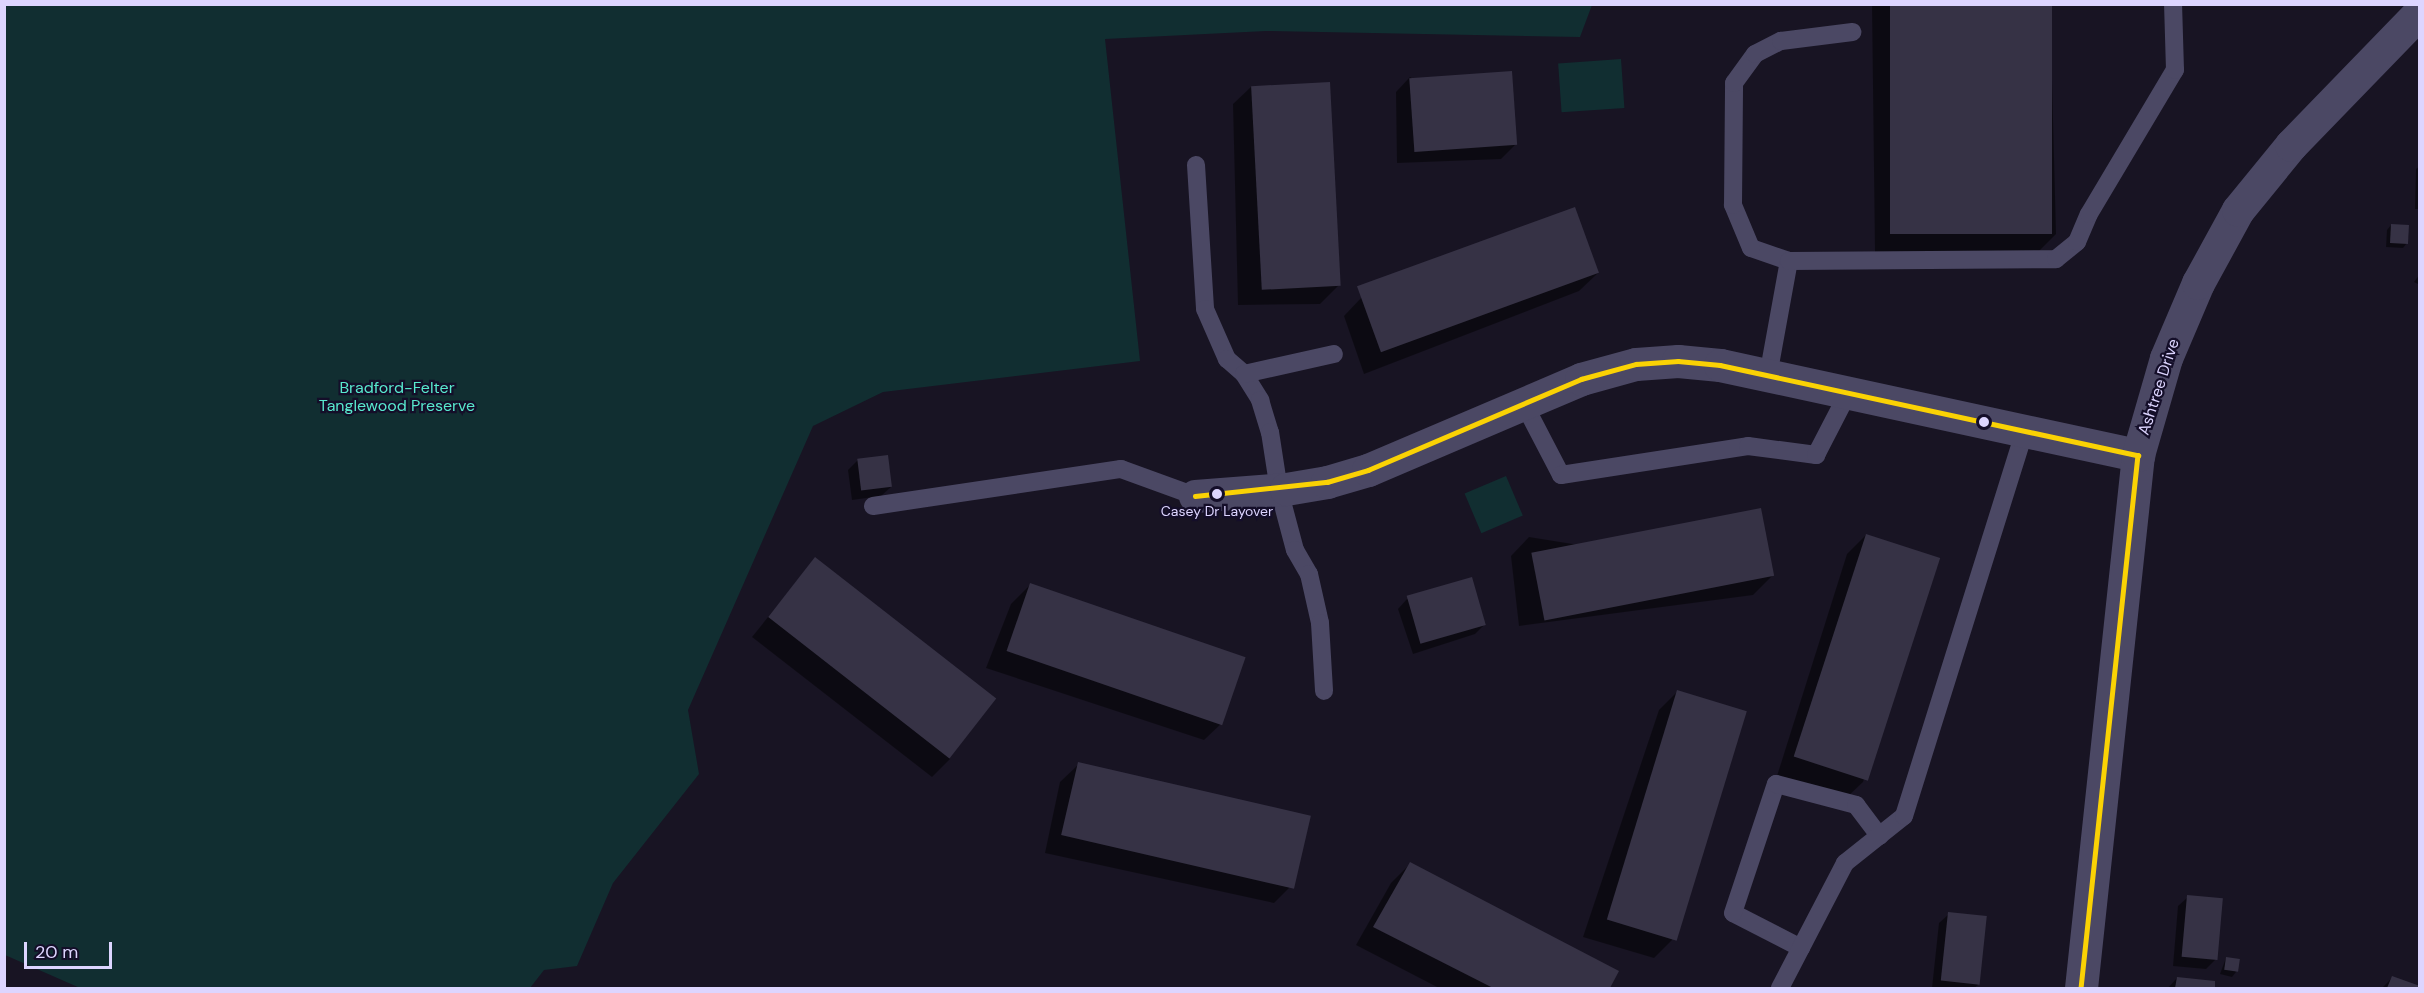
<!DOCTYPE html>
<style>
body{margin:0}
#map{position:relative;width:2424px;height:993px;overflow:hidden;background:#181423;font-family:"DM Sans",sans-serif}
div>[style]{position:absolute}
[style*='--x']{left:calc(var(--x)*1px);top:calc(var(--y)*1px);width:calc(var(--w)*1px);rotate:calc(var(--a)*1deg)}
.green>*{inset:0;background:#112e31;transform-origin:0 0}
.shadow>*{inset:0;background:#0007}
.building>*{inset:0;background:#363245;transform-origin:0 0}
.service>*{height:18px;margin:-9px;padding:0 9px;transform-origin:9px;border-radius:9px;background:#4b4864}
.minor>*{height:33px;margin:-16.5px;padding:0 16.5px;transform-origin:16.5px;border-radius:16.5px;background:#4b4864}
.tertiary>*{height:33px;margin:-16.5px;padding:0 16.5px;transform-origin:16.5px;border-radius:16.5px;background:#4b4864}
.bus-1>*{height:4.5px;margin:-2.25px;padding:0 2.25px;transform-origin:2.25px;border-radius:2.25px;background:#fad204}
.dots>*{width:16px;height:16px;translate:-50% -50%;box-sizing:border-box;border:3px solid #140e29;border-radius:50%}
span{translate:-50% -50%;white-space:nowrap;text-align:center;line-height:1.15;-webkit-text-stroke:4.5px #140e29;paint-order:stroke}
.bus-label{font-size:14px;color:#ddd5ff}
.street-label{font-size:16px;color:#ddd5ff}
.park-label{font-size:16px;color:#58e9ce}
.frame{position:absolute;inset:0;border:6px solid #ddd5ff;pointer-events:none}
.scale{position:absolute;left:24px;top:942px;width:88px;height:27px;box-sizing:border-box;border:3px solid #ddd5ff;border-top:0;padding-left:8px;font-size:18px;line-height:21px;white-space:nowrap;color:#ddd5ff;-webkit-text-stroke:4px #140e29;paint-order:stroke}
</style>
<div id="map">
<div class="green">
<i style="clip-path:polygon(5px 4px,1592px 4px,1592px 5px,1580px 37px,1266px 31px,1105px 39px,1140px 361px,883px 392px,813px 426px,688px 710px,699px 774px,613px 883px,577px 966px,544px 970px,530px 988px,80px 988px,5px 955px)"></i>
<i style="left:1621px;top:59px;width:49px;height:63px;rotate:86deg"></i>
<i style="left:1506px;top:476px;width:43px;height:45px;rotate:67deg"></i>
</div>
<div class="shadow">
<i style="clip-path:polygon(1872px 4px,2050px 4px,2056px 234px,2038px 252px,1875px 252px)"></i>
<i style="clip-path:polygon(1410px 77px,1515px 145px,1501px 159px,1397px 163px,1396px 92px)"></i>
<i style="clip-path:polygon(1252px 86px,1339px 285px,1320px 304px,1238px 305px,1233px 104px)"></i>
<i style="clip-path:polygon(2420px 166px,2420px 209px,2415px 209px,2416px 169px)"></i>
<i style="clip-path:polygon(2391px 225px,2407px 243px,2403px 248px,2386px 247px,2387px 230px)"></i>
<i style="clip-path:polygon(1598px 273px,1579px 291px,1364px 374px,1344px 316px,1362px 297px)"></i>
<i style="clip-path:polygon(2420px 274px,2420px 285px,2414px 282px)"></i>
<i style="clip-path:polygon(858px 460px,891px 487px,881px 496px,852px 500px,848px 470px)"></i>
<i style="clip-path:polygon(1866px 535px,1939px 559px,1863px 782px,1844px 800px,1777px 776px,1847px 554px)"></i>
<i style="clip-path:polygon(1529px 537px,1772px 576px,1753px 595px,1519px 626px,1511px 556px)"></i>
<i style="clip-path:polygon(815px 559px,950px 759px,932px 777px,752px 637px)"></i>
<i style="clip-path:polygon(1030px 585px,1223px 722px,1204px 740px,986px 668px,1011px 604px)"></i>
<i style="clip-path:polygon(1407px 599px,1484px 625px,1475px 634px,1413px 654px,1398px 609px)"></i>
<i style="clip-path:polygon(1678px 691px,1672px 940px,1654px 958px,1583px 937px,1659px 710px)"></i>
<i style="clip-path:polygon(1079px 764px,1293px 884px,1274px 903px,1045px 853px,1060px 782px)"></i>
<i style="clip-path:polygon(1410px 864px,1617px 972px,1609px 988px,1439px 988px,1356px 945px,1391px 883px)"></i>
<i style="clip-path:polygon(2188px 897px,2216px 959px,2206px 969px,2173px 966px,2178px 906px)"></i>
<i style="clip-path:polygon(1949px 914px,1978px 985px,1974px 988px,1932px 988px,1939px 923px)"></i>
<i style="clip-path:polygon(2226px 958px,2236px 972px,2232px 977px,2220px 974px)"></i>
<i style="clip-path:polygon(2177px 978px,2214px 982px,2213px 988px,2168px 988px)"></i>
<i style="clip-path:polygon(2392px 978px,2419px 987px,2418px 988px,2382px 988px)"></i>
</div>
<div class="building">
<i style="left:1890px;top:5px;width:162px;height:229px"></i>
<i style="left:1512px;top:71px;width:74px;height:103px;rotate:86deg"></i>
<i style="left:1330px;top:82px;width:204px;height:79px;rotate:87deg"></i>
<i style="left:1575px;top:207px;width:70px;height:232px;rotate:70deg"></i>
<i style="left:2391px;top:224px;width:18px;height:19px;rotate:3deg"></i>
<i style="left:888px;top:455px;width:32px;height:31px;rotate:83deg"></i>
<i style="left:1761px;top:508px;width:69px;height:234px;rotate:79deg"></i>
<i style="left:1866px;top:534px;width:78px;height:234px;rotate:18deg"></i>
<i style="left:815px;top:557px;width:230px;height:76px;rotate:38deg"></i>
<i style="left:1472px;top:577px;width:50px;height:68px;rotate:74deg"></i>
<i style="left:1030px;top:583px;width:228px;height:72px;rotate:19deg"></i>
<i style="left:1677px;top:690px;width:73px;height:240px;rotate:17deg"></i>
<i style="left:1078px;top:762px;width:239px;height:75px;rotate:13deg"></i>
<i style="clip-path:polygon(1410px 862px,1619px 971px,1610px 988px,1493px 988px,1373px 927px)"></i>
<i style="left:2187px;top:895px;width:36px;height:62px;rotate:5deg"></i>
<i style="left:1948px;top:912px;width:39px;height:69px;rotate:6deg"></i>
<i style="left:2226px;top:957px;width:14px;height:13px;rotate:8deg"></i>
<i style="clip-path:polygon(2392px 976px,2420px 986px,2420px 988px,2387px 988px)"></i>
<i style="clip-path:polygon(2177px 977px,2215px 981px,2215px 988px,2175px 988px)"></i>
</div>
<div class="service">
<i style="--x:1196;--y:165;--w:144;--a:86.4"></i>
<i style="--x:1205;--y:309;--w:55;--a:66.3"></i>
<i style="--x:1227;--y:359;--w:23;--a:41"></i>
<i style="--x:1244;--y:374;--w:31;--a:58"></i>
<i style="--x:1260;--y:400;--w:34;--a:73"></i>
<i style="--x:1270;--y:432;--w:59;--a:81.2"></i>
<i style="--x:1279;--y:490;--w:62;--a:75.1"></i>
<i style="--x:1295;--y:550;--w:28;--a:60"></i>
<i style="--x:1309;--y:574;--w:50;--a:77.3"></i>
<i style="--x:1320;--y:623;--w:68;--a:86.6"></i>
<i style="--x:1789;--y:261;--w:40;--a:-161.1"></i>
<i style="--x:1751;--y:248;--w:47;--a:-112.7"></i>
<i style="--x:1733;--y:205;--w:122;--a:-89.5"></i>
<i style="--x:1734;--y:83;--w:36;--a:-54"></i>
<i style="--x:1755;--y:54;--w:29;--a:-27"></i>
<i style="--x:1781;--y:41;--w:72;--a:-7.2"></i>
<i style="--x:1244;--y:374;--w:92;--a:-12.5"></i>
<i style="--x:1768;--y:376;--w:117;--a:-79.7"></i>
<i style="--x:1789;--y:261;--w:267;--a:-0.4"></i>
<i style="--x:2056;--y:259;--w:27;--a:-39"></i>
<i style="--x:2077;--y:242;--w:30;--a:-67"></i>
<i style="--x:2089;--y:214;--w:168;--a:-59.2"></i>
<i style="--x:2175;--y:70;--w:66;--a:-91.7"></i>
<i style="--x:1524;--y:404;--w:80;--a:62.5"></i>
<i style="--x:1561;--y:475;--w:189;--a:-8.8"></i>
<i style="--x:1748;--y:446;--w:69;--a:7.5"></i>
<i style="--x:1816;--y:455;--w:70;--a:-62.7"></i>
<i style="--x:873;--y:506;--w:251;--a:-8.5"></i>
<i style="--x:1121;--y:469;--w:79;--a:20"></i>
<i style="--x:1801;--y:948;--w:76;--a:-152.8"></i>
<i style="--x:1733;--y:913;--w:136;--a:-71.6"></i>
<i style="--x:1776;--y:784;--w:83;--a:14.7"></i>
<i style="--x:1856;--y:805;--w:39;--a:53"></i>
<i style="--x:1780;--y:988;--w:141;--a:-62.5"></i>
<i style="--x:1845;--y:863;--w:75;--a:-38.5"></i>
<i style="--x:1904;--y:816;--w:404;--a:-72.6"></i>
</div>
<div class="minor">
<i style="--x:1195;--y:496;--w:91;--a:-4.4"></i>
<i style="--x:1286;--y:489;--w:42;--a:-9.7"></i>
<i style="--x:1327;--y:482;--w:43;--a:-16.3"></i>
<i style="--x:1368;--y:470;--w:232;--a:-23.1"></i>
<i style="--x:1581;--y:379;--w:57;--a:-15.3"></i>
<i style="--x:1636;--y:364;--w:42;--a:-4.1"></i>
<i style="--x:1678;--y:361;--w:42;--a:5.4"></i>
<i style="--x:1720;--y:365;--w:428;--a:12.2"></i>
</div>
<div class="tertiary">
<i style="--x:2081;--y:988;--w:536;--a:-83.9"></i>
<i style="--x:2138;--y:455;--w:101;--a:-73.9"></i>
<i style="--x:2166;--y:358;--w:82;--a:-66.9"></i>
<i style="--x:2198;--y:283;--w:83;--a:-61.3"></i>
<i style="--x:2238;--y:210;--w:84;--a:-50.8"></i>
<i style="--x:2291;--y:145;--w:185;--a:-45.9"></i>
</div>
<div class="bus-1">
<i style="--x:1195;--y:496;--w:133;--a:-6.1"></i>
<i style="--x:1327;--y:482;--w:43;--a:-16.3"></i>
<i style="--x:1368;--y:470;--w:232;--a:-23.1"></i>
<i style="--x:1581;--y:379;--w:57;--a:-15.3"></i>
<i style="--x:1636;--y:364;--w:42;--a:-4.1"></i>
<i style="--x:1678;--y:361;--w:42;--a:5.4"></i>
<i style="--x:1720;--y:365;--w:428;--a:12.2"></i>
<i style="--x:2138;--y:455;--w:536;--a:96.1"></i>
</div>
<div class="dots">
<i style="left:1984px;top:422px;background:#ddd5ff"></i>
<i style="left:1217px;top:494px;background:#ddd5ff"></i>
</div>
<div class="bus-label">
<span style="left:1217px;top:511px">Casey Dr Layover</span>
</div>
<div class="street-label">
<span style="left:2159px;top:387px;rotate:-72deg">Ashtree Drive</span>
</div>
<div class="park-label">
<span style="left:397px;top:397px">Bradford-Felter<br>Tanglewood Preserve</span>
</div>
<div class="frame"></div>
<div class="scale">20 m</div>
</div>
